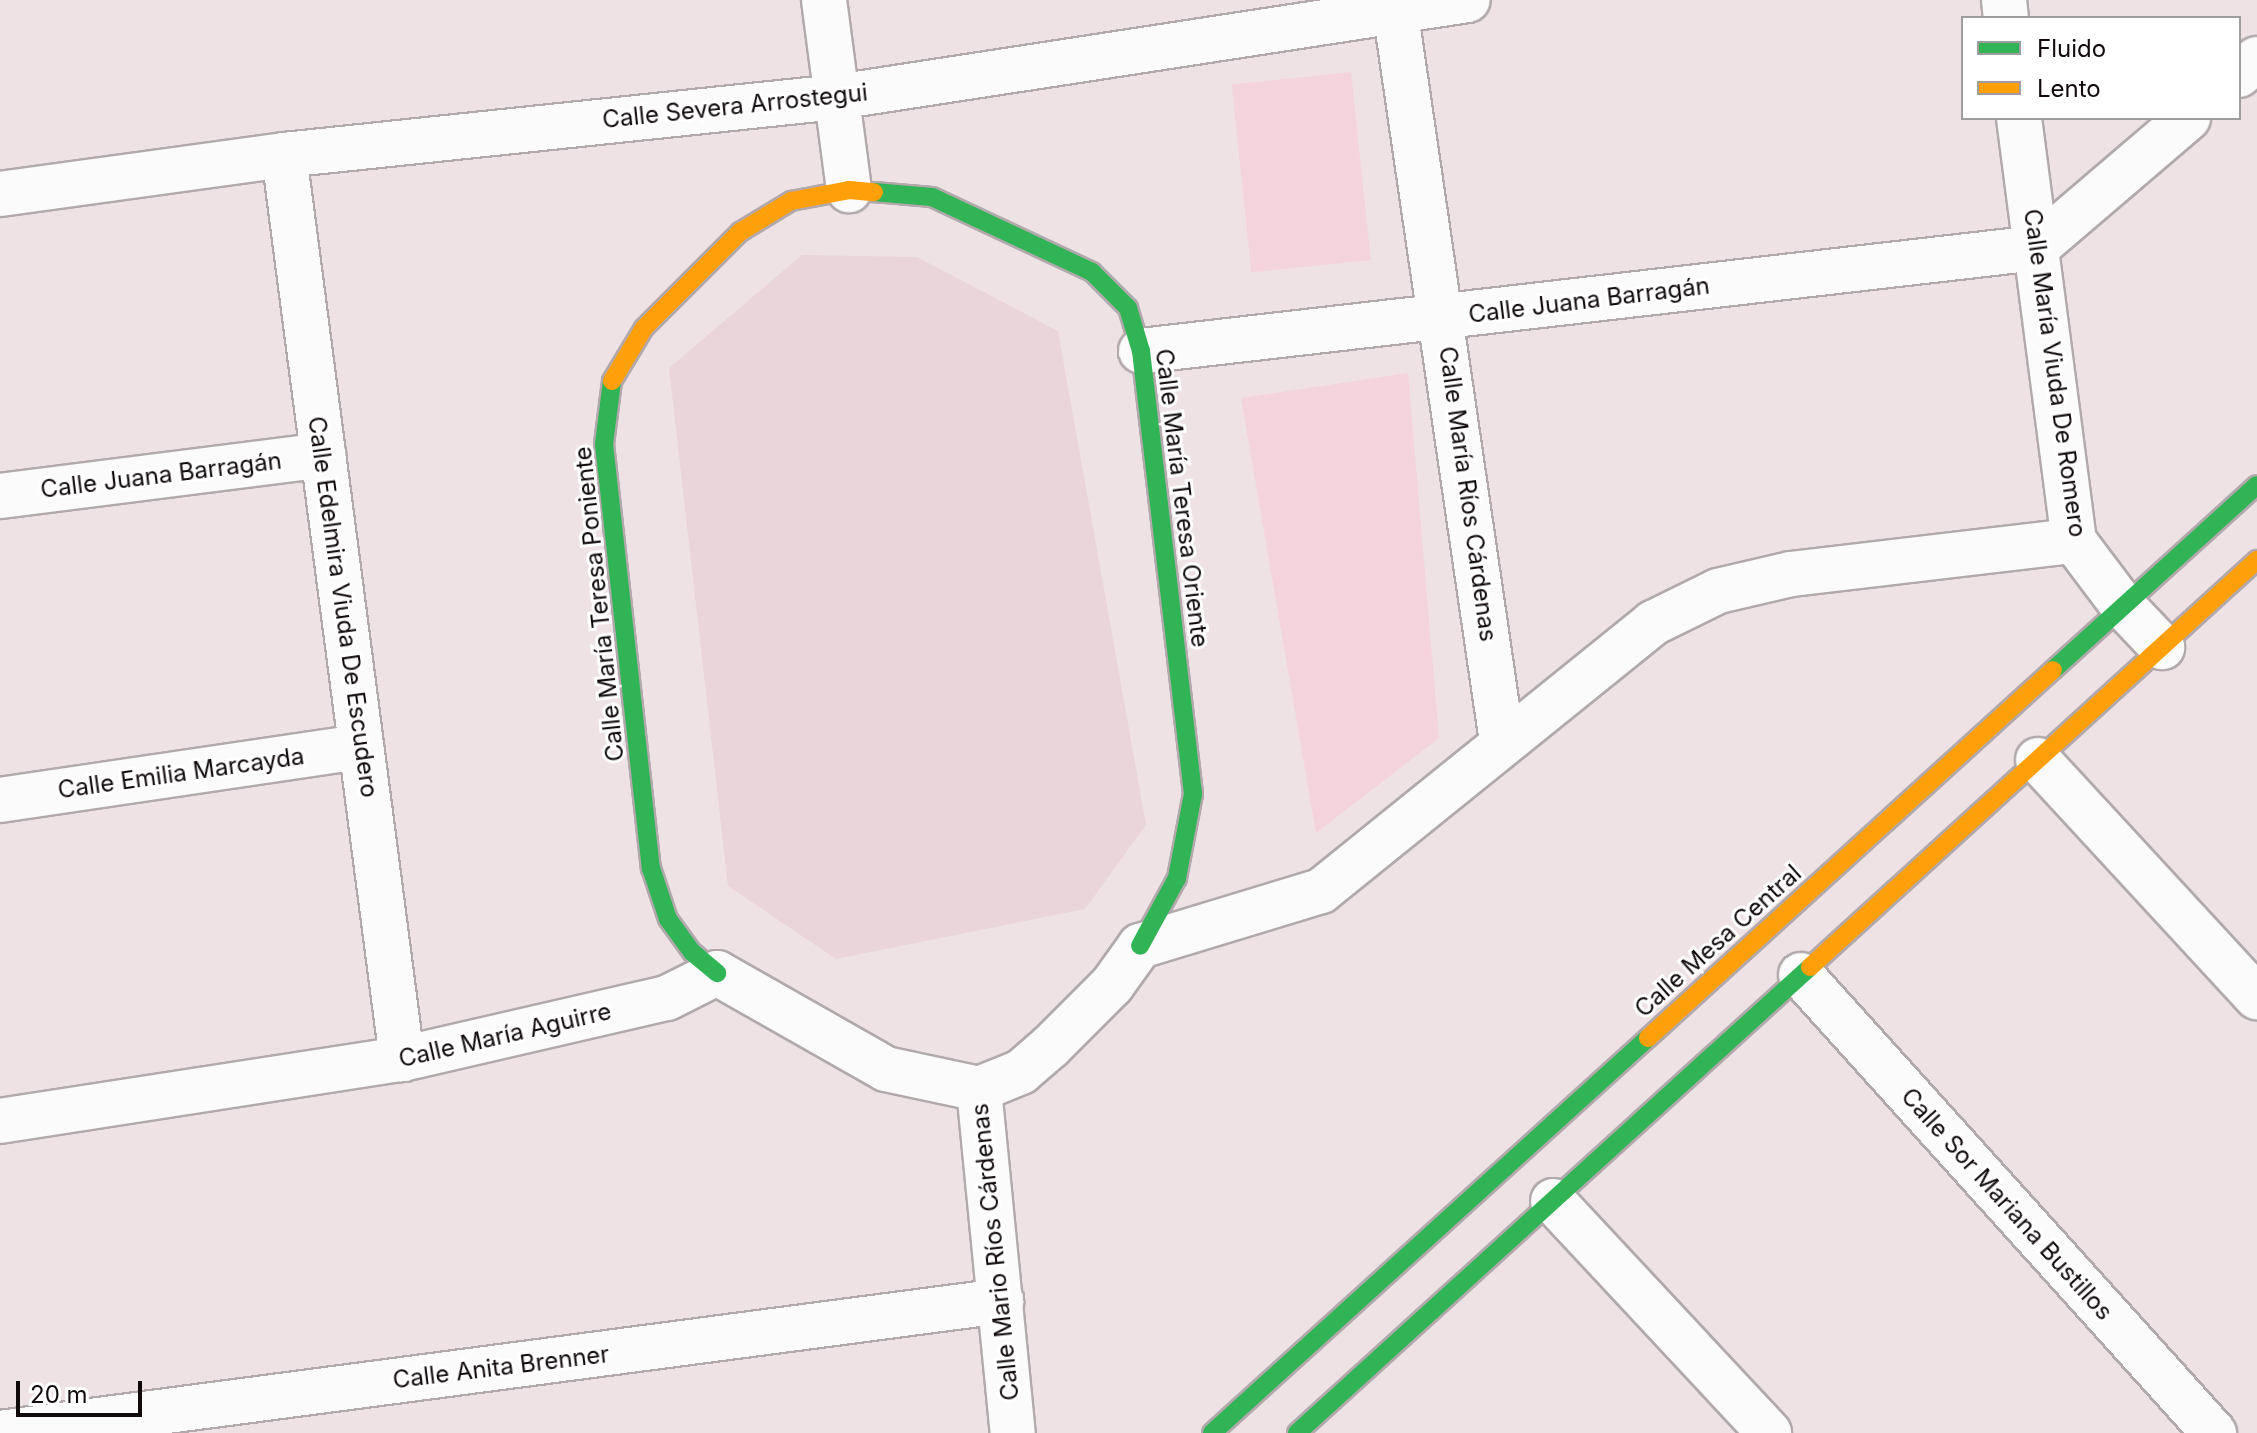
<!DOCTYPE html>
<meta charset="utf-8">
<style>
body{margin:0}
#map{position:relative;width:2257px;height:1433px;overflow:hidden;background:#eee2e5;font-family:Inter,sans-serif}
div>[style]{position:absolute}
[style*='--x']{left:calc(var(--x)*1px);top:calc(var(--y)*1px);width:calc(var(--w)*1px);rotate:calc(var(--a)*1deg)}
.built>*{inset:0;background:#ead5da}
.green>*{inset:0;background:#f5d3dc;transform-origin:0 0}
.roads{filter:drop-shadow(2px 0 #b1a9ab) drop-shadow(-2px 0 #b1a9ab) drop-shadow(0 2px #b1a9ab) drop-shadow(0 -2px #b1a9ab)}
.street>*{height:44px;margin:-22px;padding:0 22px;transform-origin:22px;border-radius:22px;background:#fcfbfb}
.fast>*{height:18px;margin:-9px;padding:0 9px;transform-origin:9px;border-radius:9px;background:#30b455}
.slow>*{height:18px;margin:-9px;padding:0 9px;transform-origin:9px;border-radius:9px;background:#ff9f0a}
span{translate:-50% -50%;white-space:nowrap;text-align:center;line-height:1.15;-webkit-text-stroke:6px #fff;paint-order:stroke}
.street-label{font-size:24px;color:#100a0b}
.legend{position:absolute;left:1961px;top:16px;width:280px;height:104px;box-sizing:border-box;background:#fff;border:2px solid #9f9d9d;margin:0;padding:10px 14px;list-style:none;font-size:24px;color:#100a0b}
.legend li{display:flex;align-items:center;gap:16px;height:40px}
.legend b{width:40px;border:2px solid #9f9d9d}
.scale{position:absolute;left:16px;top:1381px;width:126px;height:36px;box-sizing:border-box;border:4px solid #100a0b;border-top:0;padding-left:10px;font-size:24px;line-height:28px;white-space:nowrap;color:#100a0b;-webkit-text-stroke:6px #fff;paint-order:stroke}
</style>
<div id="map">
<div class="built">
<i style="clip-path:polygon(802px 255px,917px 257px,1058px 331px,1146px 825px,1085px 909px,836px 959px,728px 886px,669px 368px)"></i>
</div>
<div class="green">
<i style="left:1351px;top:72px;width:189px;height:120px;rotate:84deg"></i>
<i style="clip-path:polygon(1408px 373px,1439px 738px,1316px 833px,1241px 398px)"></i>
</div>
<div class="roads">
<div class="street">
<i style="--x:824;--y:0;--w:192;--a:82.5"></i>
<i style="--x:2004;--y:0;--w:18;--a:84"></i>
<i style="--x:1395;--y:9;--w:741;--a:81.69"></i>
<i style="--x:2239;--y:75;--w:24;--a:-42"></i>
<i style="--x:2019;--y:118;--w:427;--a:82.6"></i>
<i style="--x:2074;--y:541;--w:81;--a:53"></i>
<i style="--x:2123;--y:606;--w:57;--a:46.4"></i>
<i style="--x:284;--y:155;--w:912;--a:82.56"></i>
<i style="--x:0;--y:194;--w:287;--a:-7.8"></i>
<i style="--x:284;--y:155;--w:556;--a:-5.99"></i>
<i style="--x:837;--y:97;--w:638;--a:-8.74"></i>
<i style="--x:1141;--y:351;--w:901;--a:-6.56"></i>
<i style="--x:2036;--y:248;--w:200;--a:-40.5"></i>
<i style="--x:0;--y:496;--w:326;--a:-7.2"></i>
<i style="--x:2038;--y:760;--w:323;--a:47.3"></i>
<i style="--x:0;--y:800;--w:365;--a:-8.4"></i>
<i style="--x:1801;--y:975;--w:617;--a:47.96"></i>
<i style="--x:979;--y:1089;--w:45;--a:-22"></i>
<i style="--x:1021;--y:1072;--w:38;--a:-41"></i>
<i style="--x:1050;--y:1047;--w:88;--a:-45"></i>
<i style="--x:1112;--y:985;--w:48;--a:-54.3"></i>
<i style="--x:1140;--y:946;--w:189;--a:-16.9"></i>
<i style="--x:1321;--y:891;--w:427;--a:-38.9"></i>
<i style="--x:1653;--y:623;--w:72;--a:-26.2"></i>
<i style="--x:1718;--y:591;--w:75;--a:-13.1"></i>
<i style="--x:1791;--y:574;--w:285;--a:-6.7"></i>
<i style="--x:979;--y:1089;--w:346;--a:84.4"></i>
<i style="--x:0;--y:1121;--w:407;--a:-8.8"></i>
<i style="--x:402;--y:1059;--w:272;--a:-13"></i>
<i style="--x:667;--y:998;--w:56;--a:-26.6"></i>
<i style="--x:717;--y:973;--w:194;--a:29.6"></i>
<i style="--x:886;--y:1069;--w:95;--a:12.1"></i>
<i style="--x:1553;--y:1201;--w:317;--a:47"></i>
<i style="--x:0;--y:1433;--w:1010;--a:-7.51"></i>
</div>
<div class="fast">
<i style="--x:874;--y:192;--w:58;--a:4.9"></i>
<i style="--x:932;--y:197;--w:177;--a:25.1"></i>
<i style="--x:1092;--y:272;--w:51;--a:45"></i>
<i style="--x:1128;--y:308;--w:45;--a:73.2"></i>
<i style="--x:1141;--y:351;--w:446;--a:83.3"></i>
<i style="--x:1193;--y:794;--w:86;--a:100.8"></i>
<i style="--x:1177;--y:878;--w:77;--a:118.6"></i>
<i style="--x:612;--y:381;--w:64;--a:97.2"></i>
<i style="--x:604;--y:444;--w:427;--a:83.7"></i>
<i style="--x:651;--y:868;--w:54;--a:71.6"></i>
<i style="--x:668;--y:919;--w:41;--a:54"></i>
<i style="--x:692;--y:952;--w:33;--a:40"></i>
<i style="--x:2053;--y:670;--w:275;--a:-42.2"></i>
<i style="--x:1212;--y:1433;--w:588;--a:-42.18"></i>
<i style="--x:1297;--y:1433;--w:693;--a:-42.25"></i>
</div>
<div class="slow">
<i style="--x:612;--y:381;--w:62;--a:-58.9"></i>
<i style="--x:644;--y:328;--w:136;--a:-45"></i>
<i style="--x:740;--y:232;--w:60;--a:-31.3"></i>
<i style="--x:791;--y:201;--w:59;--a:-10.7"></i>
<i style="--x:849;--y:190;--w:25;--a:5"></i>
<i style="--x:1810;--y:967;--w:605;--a:-42.32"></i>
<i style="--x:1648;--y:1038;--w:547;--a:-42.26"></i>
</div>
</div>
<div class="street-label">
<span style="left:735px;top:106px;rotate:-6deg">Calle Severa Arrostegui</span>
<span style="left:1589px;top:300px;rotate:-7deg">Calle Juana Barragán</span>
<span style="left:2055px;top:373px;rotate:82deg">Calle María Viuda De Romero</span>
<span style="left:161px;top:475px;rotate:-7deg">Calle Juana Barragán</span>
<span style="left:1468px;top:494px;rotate:82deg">Calle María Ríos Cárdenas</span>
<span style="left:1182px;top:498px;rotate:83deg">Calle María Teresa Oriente</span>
<span style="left:599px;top:604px;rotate:-96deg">Calle María Teresa Poniente</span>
<span style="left:343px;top:607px;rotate:82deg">Calle Edelmira Viuda De Escudero</span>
<span style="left:181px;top:773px;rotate:-8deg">Calle Emilia Marcayda</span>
<span style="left:1718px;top:941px;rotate:-42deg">Calle Mesa Central</span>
<span style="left:505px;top:1035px;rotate:-13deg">Calle María Aguirre</span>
<span style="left:2007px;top:1204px;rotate:48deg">Calle Sor Mariana Bustillos</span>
<span style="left:995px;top:1252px;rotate:-96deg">Calle Mario Ríos Cárdenas</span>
<span style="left:501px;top:1367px;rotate:-7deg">Calle Anita Brenner</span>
</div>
<ul class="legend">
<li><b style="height:10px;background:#30b455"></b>Fluido</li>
<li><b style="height:10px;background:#ff9f0a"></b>Lento</li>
</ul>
<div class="scale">20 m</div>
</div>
